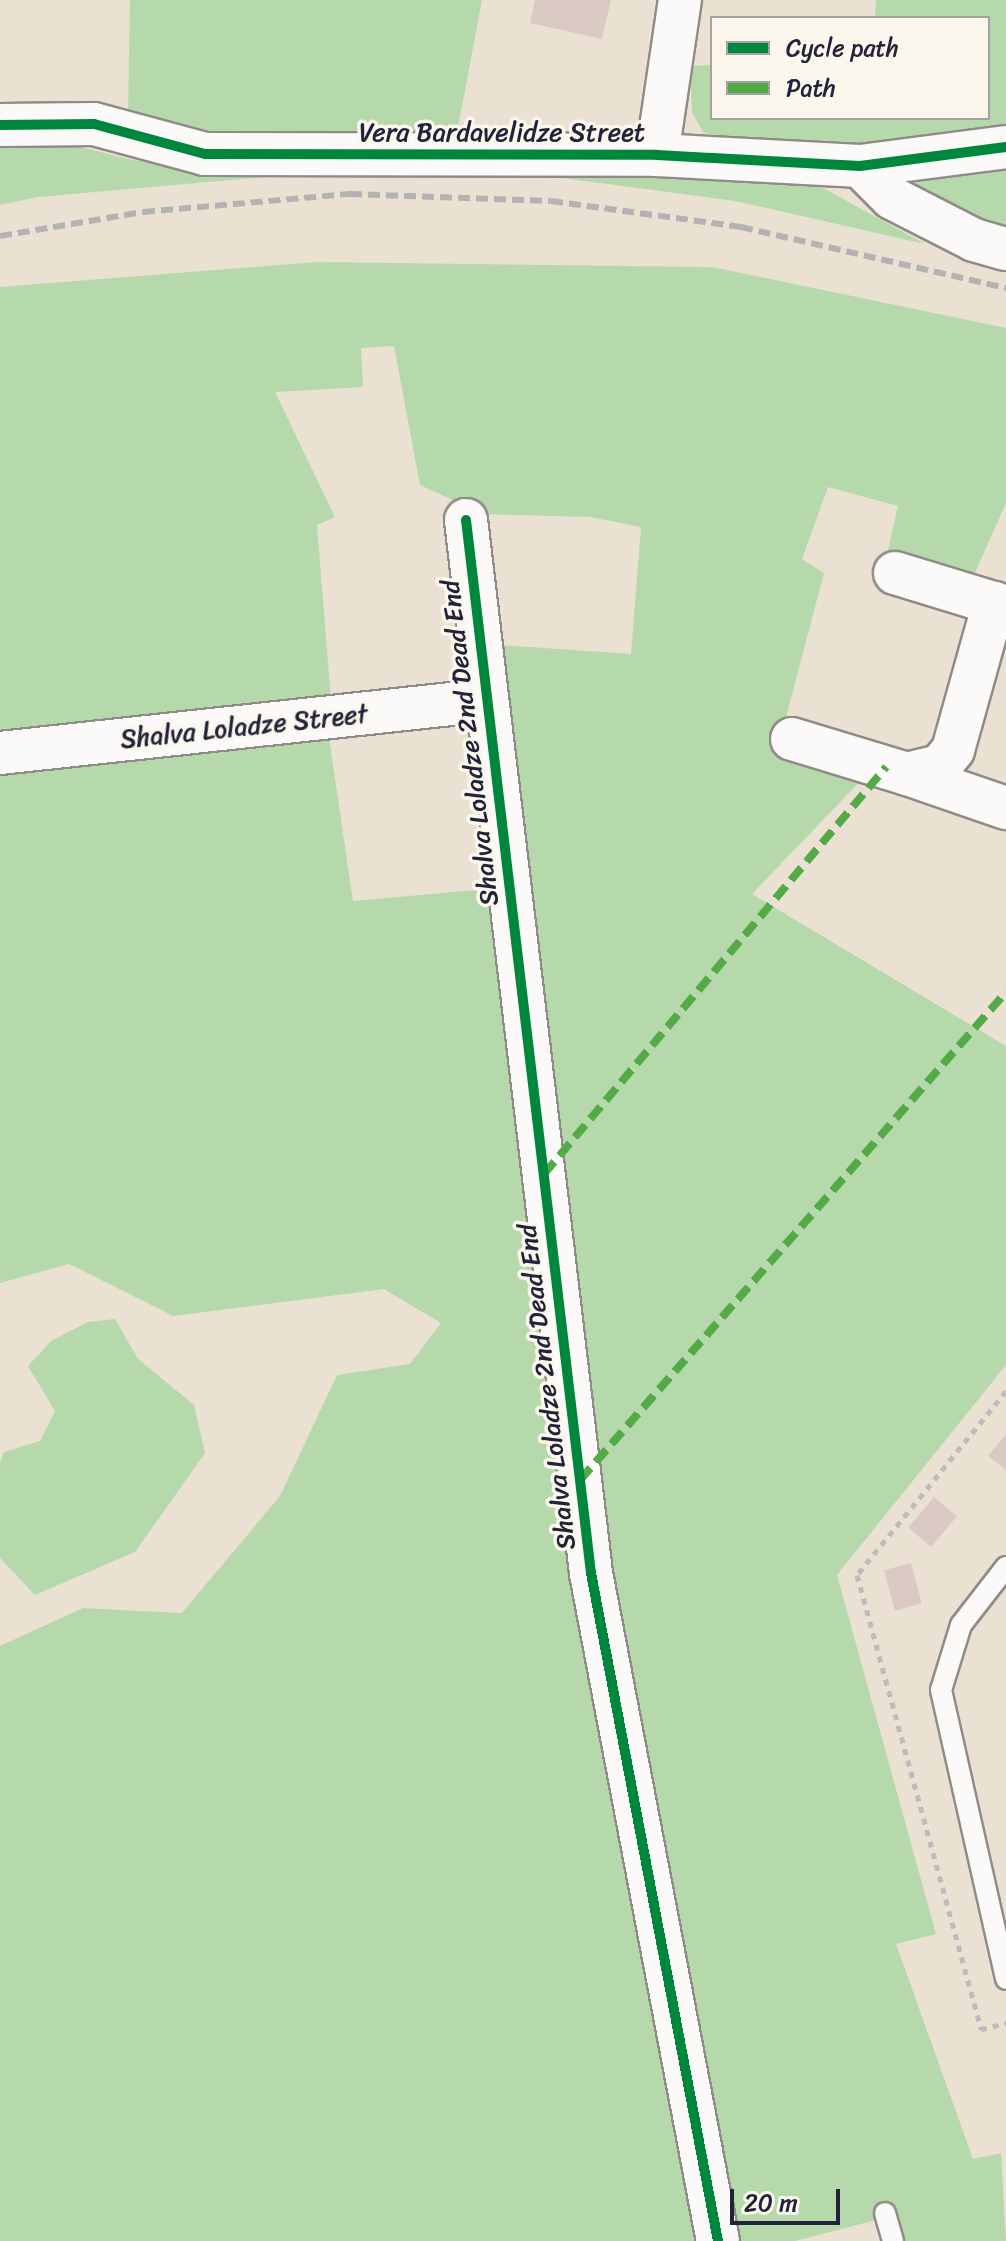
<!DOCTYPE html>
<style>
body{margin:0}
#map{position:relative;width:1006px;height:2241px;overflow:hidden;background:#eae1d3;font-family:Sriracha,sans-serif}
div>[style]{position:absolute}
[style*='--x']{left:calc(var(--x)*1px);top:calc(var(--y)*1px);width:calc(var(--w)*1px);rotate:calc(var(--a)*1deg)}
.green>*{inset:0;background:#b6d9ac}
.building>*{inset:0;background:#dbcac4;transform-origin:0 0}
.path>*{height:5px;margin-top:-2.5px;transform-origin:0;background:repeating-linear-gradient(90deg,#bdbbbb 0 6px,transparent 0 12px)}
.roads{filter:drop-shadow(2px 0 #908b88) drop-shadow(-2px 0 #908b88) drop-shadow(0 2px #908b88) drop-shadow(0 -2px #908b88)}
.lane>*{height:20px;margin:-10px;padding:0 10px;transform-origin:10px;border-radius:10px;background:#fcfaf8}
.street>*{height:42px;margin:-21px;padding:0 21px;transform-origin:21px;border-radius:21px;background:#fcfaf8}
.rail>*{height:6px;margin-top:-3px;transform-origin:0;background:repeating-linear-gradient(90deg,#b4b2b4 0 12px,transparent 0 18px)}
.quiet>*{height:8px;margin-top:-4px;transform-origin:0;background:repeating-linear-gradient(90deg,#53aa46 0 16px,transparent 0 24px)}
.cycleway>*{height:10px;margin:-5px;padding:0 5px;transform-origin:5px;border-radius:5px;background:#00873e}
span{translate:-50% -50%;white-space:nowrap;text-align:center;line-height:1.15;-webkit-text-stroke:7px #fbf7ec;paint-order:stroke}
.street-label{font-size:26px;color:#22223b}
.legend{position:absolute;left:710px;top:16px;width:280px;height:104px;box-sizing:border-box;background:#fbf7ec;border:2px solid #a4a2a5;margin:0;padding:10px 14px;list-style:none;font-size:24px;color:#22223b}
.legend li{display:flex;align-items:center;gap:16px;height:40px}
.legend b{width:40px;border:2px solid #a4a2a5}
.scale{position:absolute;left:730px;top:2189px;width:110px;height:36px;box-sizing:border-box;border:4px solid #22223b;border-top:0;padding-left:10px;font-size:24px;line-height:28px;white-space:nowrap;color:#22223b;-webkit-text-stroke:6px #fbf7ec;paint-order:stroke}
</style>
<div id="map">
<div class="green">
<i style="clip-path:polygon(130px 0,482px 0,456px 138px,231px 137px,128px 111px)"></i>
<i style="clip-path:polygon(876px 0,1006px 0,1006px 129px,961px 139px,755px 147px,703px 132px,692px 112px,690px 66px,712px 65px,712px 118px,988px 118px,988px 18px,875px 18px)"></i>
<i style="clip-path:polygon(69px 144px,132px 160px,199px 167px,356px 169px,38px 197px,0 205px,0 146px)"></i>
<i style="clip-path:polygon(1006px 165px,1006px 244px,909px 187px,916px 181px)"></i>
<i style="clip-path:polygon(503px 170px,707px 172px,816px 184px,925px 244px,735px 201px)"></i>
<i style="clip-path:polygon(316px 262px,712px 267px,1006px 328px,1006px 503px,970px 584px,886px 559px,898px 506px,828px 487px,802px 559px,824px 573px,779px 744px,870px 771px,752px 894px,1006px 1046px,1006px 1365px,837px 1575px,936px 1934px,896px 1944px,973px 2159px,1001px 2153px,1006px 2241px,882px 2241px,876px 2220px,795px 2241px,740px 2241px,601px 1579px,488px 644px,631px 654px,641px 527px,590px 517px,483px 514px,420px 485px,394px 346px,361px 348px,363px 387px,275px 392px,335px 517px,317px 525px,331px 701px,0 737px,0 287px)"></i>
<i style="clip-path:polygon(328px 731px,353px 901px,499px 888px,701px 2241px,0 2241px,0 1646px,83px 1608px,182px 1613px,280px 1496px,337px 1375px,410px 1364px,441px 1323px,384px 1289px,173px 1316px,69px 1264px,0 1283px,0 766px)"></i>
<i style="clip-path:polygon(115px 1319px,138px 1359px,194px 1405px,205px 1453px,135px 1552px,35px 1595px,0 1558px,0 1463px,4px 1452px,40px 1441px,55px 1411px,28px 1366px,51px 1341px,88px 1322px)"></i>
</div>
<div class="building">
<i style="clip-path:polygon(535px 0,611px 0,602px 39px,530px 23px)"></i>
<i style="clip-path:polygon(1006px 1434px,1006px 1470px,988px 1456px)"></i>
<i style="left:934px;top:1497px;width:30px;height:40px;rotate:40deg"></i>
<i style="left:911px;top:1563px;width:42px;height:28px;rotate:75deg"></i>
</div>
<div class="path">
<i style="--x:1006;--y:1391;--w:237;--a:129"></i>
<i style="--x:857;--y:1575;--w:471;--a:74.7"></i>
<i style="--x:981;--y:2029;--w:26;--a:-13"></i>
</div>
<div class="roads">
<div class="lane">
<i style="--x:1006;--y:1567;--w:73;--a:127.8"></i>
<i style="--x:961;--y:1625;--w:68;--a:107.1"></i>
<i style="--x:941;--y:1690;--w:296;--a:77.3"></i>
<i style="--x:885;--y:2213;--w:29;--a:74"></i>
</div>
<div class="street">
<i style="--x:0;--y:125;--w:94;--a:-0.6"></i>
<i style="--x:94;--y:124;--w:115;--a:15.1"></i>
<i style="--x:205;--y:154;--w:452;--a:0.1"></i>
<i style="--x:657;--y:155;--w:203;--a:3.1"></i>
<i style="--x:860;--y:166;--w:147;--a:-7.4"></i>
<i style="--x:657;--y:155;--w:157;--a:-81.6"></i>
<i style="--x:860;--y:166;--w:45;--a:45"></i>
<i style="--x:892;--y:198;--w:92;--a:27.1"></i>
<i style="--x:974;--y:240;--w:33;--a:16"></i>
<i style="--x:466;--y:520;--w:1060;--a:83.23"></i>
<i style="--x:591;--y:1573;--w:680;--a:79.24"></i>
<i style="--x:895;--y:573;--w:116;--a:17"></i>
<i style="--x:792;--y:739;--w:120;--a:16.9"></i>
<i style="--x:907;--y:774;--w:34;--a:-14"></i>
<i style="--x:940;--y:766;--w:21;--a:-51"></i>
<i style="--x:953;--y:750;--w:153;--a:-74.4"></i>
<i style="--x:0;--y:753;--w:490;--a:-6.2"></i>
<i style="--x:907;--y:774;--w:105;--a:19"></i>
</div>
</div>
<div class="rail">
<i style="--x:0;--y:236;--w:145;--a:-9.5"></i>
<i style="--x:143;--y:212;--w:208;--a:-5"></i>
<i style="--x:350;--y:194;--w:201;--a:2"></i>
<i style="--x:551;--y:201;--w:192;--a:7.8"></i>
<i style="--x:741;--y:227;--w:272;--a:13"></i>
</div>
<div class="quiet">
<i style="--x:544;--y:1174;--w:532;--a:-49.96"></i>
<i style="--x:580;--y:1480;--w:648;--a:-48.88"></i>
</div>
<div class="cycleway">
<i style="--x:0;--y:125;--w:94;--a:-0.6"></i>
<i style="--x:94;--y:124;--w:115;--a:15.1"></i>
<i style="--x:205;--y:154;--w:452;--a:0.1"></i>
<i style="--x:657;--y:155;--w:203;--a:3.1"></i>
<i style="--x:860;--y:166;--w:147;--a:-7.4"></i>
<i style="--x:466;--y:520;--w:1060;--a:83.23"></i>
<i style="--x:591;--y:1573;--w:680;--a:79.24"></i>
</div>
<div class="street-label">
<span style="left:502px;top:133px">Vera Bardavelidze Street</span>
<span style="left:244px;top:727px;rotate:-6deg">Shalva Loladze Street</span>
<span style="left:470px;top:743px;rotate:-97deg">Shalva Loladze 2nd Dead End</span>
<span style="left:547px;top:1387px;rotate:-97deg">Shalva Loladze 2nd Dead End</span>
</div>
<ul class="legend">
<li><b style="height:10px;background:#00873e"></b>Cycle path</li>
<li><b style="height:10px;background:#53aa46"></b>Path</li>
</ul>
<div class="scale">20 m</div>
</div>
